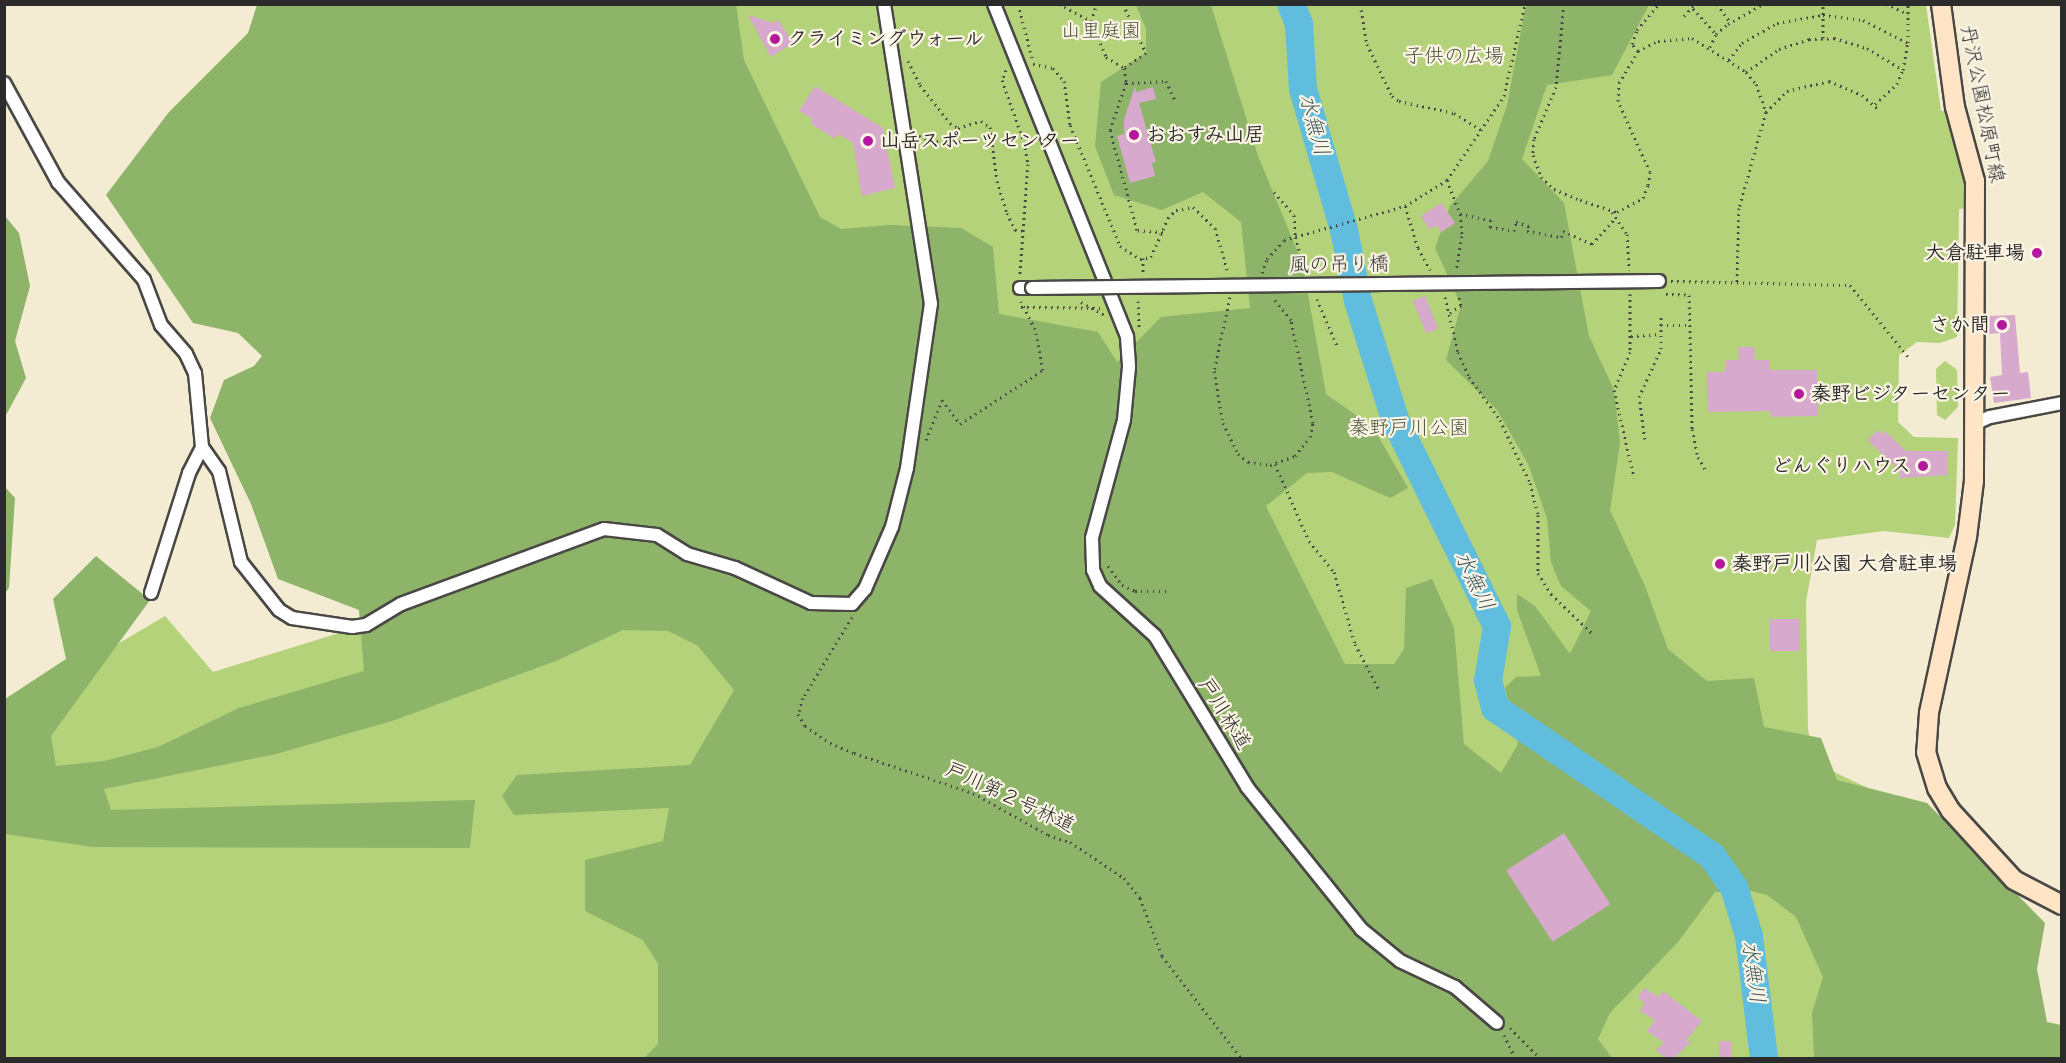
<!DOCTYPE html>
<meta charset="utf-8">
<style>
body{margin:0}
#map{position:relative;width:2066px;height:1063px;overflow:hidden;background:#f3ebd2;font-family:Mynerve,"Klee One",sans-serif}
div>[style]{position:absolute}
[style*='--x']{left:calc(var(--x)*1px);top:calc(var(--y)*1px);width:calc(var(--w)*1px);rotate:calc(var(--a)*1deg)}
.green>*{inset:0;background:#b3d279}
.forest>*{inset:0;background:#8eb469}
.river>*{height:28px;margin:-14px;padding:0 14px;transform-origin:14px;border-radius:14px;background:#60bdde}
.building>*{inset:0;background:#d7a9cc;transform-origin:0 0}
.path>*{height:3px;margin-top:-1.5px;transform-origin:0;background:repeating-linear-gradient(90deg,#494844 0 1.5px,transparent 0 6px)}
.roads{filter:drop-shadow(2px 0 #494844) drop-shadow(-2px 0 #494844) drop-shadow(0 2px #494844) drop-shadow(0 -2px #494844)}
.street>*{height:12px;margin:-6px;padding:0 6px;transform-origin:6px;border-radius:6px;background:#fff}
.secondary>*{height:18px;margin:-9px;padding:0 9px;transform-origin:9px;border-radius:9px;background:#ffe4c6}
.bridges{filter:drop-shadow(2px 0 #494844) drop-shadow(-2px 0 #494844) drop-shadow(0 2px #494844) drop-shadow(0 -2px #494844)}
.street-bridge>*{height:12px;margin:-6px;padding:0 6px;transform-origin:6px;border-radius:6px;background:#fff}
.dots>*{width:16px;height:16px;translate:-50% -50%;box-sizing:border-box;border:3px solid #fcf5e5;border-radius:50%}
span{translate:-50% -50%;white-space:nowrap;text-align:center;line-height:1.15;-webkit-text-stroke:4.5px #fcf5e5;paint-order:stroke}
.park-label{font-size:20px;color:#4d553e}
.poi-label{font-size:20px;color:#2b2b2b;font-weight:700}
.left{translate:0 -50%;text-align:left}
.right{translate:-100% -50%;text-align:right}
.street-label{font-size:20px;color:#2b2b2b}
.water-label{font-size:21px;color:#3b5761;font-style:italic}
.frame{position:absolute;inset:0;border:6px solid #2b2b2b;pointer-events:none}
</style>
<div id="map">
<div class="green">
<i style="clip-path:polygon(725px 5px,1926px 5px,1941px 111px,1949px 110px,1970px 208px,1959px 209px,1957px 337px,1940px 343px,1917px 342px,1899px 355px,1898px 422px,1914px 437px,1958px 438px,1955px 525px,1949px 538px,1884px 531px,1817px 540px,1806px 602px,1808px 730px,1813px 751px,1834px 772px,1957px 830px,2008px 885px,2011px 1058px,1522px 1058px,763px 470px)"></i>
<i style="clip-path:polygon(1945px 361px,1957px 370px,1958px 407px,1945px 420px,1937px 415px,1936px 369px)"></i>
<i style="clip-path:polygon(600px 546px,752px 699px,675px 1058px,5px 1058px,5px 731px,84px 664px,165px 616px,213px 672px,453px 598px)"></i>
</div>
<div class="forest">
<i style="clip-path:polygon(257px 5px,736px 5px,744px 60px,820px 217px,841px 229px,891px 225px,961px 228px,993px 247px,999px 314px,1098px 332px,1117px 362px,1161px 317px,1250px 308px,1241px 222px,1203px 192px,1162px 210px,1114px 195px,1095px 146px,1101px 82px,1146px 53px,1146px 29px,1136px 5px,1211px 5px,1258px 156px,1302px 262px,1326px 394px,1373px 427px,1408px 488px,1390px 498px,1332px 472px,1307px 473px,1266px 506px,1345px 664px,1394px 664px,1404px 649px,1406px 588px,1432px 579px,1454px 628px,1464px 744px,1501px 773px,1518px 744px,1505px 688px,1516px 677px,1541px 676px,1517px 610px,1517px 594px,1535px 606px,1570px 654px,1591px 611px,1561px 586px,1551px 562px,1547px 518px,1528px 464px,1497px 410px,1446px 360px,1461px 305px,1435px 248px,1450px 206px,1488px 161px,1507px 105px,1526px 5px,1649px 5px,1612px 75px,1547px 85px,1522px 159px,1564px 203px,1589px 336px,1614px 390px,1620px 443px,1610px 510px,1645px 586px,1668px 649px,1707px 681px,1754px 678px,1764px 727px,1821px 738px,1837px 780px,1927px 803px,2045px 923px,2037px 969px,2047px 1022px,2061px 1025px,2061px 1058px,1814px 1058px,1812px 1013px,1823px 977px,1796px 917px,1767px 895px,1751px 891px,1715px 892px,1678px 942px,1610px 1013px,1598px 1039px,1612px 1058px,644px 1058px,658px 1044px,658px 964px,643px 940px,585px 911px,585px 860px,663px 841px,669px 808px,514px 815px,502px 796px,517px 775px,690px 765px,734px 690px,698px 646px,668px 631px,623px 630px,556px 661px,392px 721px,276px 754px,104px 789px,111px 810px,475px 800px,470px 848px,93px 847px,5px 834px,5px 699px,66px 659px,53px 599px,96px 556px,150px 600px,51px 736px,56px 766px,104px 761px,158px 747px,239px 708px,364px 671px,359px 610px,278px 579px,251px 504px,210px 418px,224px 380px,254px 366px,262px 356px,238px 333px,193px 323px,106px 195px,169px 112px,248px 33px)"></i>
<i style="clip-path:polygon(5px 216px,19px 233px,30px 286px,15px 341px,26px 378px,5px 417px)"></i>
<i style="clip-path:polygon(5px 487px,15px 498px,9px 588px,5px 593px)"></i>
</div>
<div class="river">
<i style="--x:1291;--y:4;--w:22;--a:68"></i>
<i style="--x:1299;--y:24;--w:65;--a:86.5"></i>
<i style="--x:1303;--y:89;--w:147;--a:73.8"></i>
<i style="--x:1344;--y:230;--w:72;--a:78.8"></i>
<i style="--x:1358;--y:301;--w:127;--a:72.6"></i>
<i style="--x:1396;--y:422;--w:228;--a:63.7"></i>
<i style="--x:1497;--y:626;--w:56;--a:99.3"></i>
<i style="--x:1488;--y:681;--w:28;--a:75"></i>
<i style="--x:1495;--y:708;--w:263;--a:34.3"></i>
<i style="--x:1712;--y:856;--w:38;--a:55"></i>
<i style="--x:1734;--y:887;--w:51;--a:73"></i>
<i style="--x:1749;--y:936;--w:123;--a:83"></i>
</div>
<div class="building">
<i style="clip-path:polygon(748px 15px,773px 23px,778px 20px,793px 43px,771px 57px)"></i>
<i style="clip-path:polygon(815px 86px,883px 128px,895px 188px,862px 196px,853px 143px,838px 134px,835px 139px,810px 123px,813px 119px,799px 111px)"></i>
<i style="clip-path:polygon(1135px 86px,1136px 92px,1153px 87px,1156px 99px,1139px 103px,1156px 162px,1152px 163px,1155px 176px,1130px 183px,1117px 136px,1124px 134px,1124px 120px)"></i>
<i style="clip-path:polygon(1441px 203px,1455px 223px,1442px 232px,1436px 225px,1430px 230px,1421px 216px)"></i>
<i style="left:1425px;top:296px;width:35px;height:13px;rotate:68deg"></i>
<i style="clip-path:polygon(2015px 315px,2020px 373px,2028px 372px,2031px 398px,1994px 403px,1990px 377px,2002px 375px,2000px 333px,1989px 334px,1988px 316px)"></i>
<i style="clip-path:polygon(1738px 347px,1754px 347px,1755px 360px,1770px 360px,1770px 370px,1817px 370px,1818px 416px,1771px 417px,1770px 411px,1708px 412px,1707px 372px,1725px 372px,1725px 360px,1739px 360px)"></i>
<i style="clip-path:polygon(1878px 430px,1882px 434px,1885px 431px,1906px 451px,1948px 451px,1948px 475px,1900px 478px,1900px 471px,1868px 440px)"></i>
<i style="left:1800px;top:619px;width:32px;height:30px;rotate:90deg"></i>
<i style="left:1564px;top:833px;width:85px;height:69px;rotate:57deg"></i>
<i style="clip-path:polygon(1644px 988px,1659px 997px,1663px 991px,1702px 1021px,1686px 1041px,1692px 1041px,1673px 1059px,1666px 1059px,1656px 1050px,1664px 1043px,1647px 1031px,1655px 1020px,1640px 1011px,1645px 1003px,1638px 998px)"></i>
<i style="left:1719px;top:1041px;width:13px;height:18px"></i>
</div>
<div class="path">
<i style="--x:1018;--y:4;--w:59;--a:75.3"></i>
<i style="--x:1059;--y:4;--w:36;--a:28"></i>
<i style="--x:1091;--y:21;--w:39;--a:67"></i>
<i style="--x:1106;--y:57;--w:21;--a:31"></i>
<i style="--x:1123;--y:4;--w:54;--a:64.9"></i>
<i style="--x:1146;--y:53;--w:27;--a:146"></i>
<i style="--x:1124;--y:68;--w:15;--a:82"></i>
<i style="--x:1360;--y:4;--w:41;--a:80.1"></i>
<i style="--x:1367;--y:44;--w:58;--a:64.3"></i>
<i style="--x:1392;--y:96;--w:9;--a:36"></i>
<i style="--x:1399;--y:101;--w:56;--a:12.3"></i>
<i style="--x:1454;--y:113;--w:34;--a:32"></i>
<i style="--x:1564;--y:4;--w:83;--a:95.5"></i>
<i style="--x:1556;--y:87;--w:56;--a:112.9"></i>
<i style="--x:1534;--y:139;--w:16;--a:94"></i>
<i style="--x:1533;--y:155;--w:23;--a:70"></i>
<i style="--x:1541;--y:177;--w:18;--a:43"></i>
<i style="--x:1554;--y:189;--w:28;--a:23"></i>
<i style="--x:1580;--y:200;--w:39;--a:18"></i>
<i style="--x:1617;--y:212;--w:30;--a:-28"></i>
<i style="--x:1643;--y:198;--w:14;--a:-69"></i>
<i style="--x:1648;--y:185;--w:13;--a:-81"></i>
<i style="--x:1650;--y:172;--w:78;--a:-114.3"></i>
<i style="--x:1618;--y:101;--w:18;--a:-87"></i>
<i style="--x:1619;--y:83;--w:37;--a:-59"></i>
<i style="--x:1638;--y:51;--w:22;--a:-27"></i>
<i style="--x:1658;--y:41;--w:34;--a:-5"></i>
<i style="--x:1692;--y:38;--w:64;--a:32.2"></i>
<i style="--x:1746;--y:72;--w:16;--a:50"></i>
<i style="--x:1756;--y:84;--w:30;--a:70"></i>
<i style="--x:1766;--y:112;--w:100;--a:105.7"></i>
<i style="--x:1739;--y:208;--w:75;--a:91.5"></i>
<i style="--x:1689;--y:4;--w:40;--a:48"></i>
<i style="--x:1717;--y:4;--w:22;--a:54"></i>
<i style="--x:1886;--y:4;--w:24;--a:24"></i>
<i style="--x:1684;--y:16;--w:16;--a:-47"></i>
<i style="--x:1091;--y:21;--w:18;--a:-71"></i>
<i style="--x:1823;--y:38;--w:34;--a:-90"></i>
<i style="--x:1710;--y:47;--w:14;--a:-65"></i>
<i style="--x:1716;--y:34;--w:16;--a:-40"></i>
<i style="--x:1728;--y:24;--w:40;--a:-29.7"></i>
<i style="--x:1638;--y:51;--w:9;--a:-131"></i>
<i style="--x:1632;--y:44;--w:15;--a:-70"></i>
<i style="--x:1637;--y:30;--w:34;--a:-50"></i>
<i style="--x:1729;--y:60;--w:21;--a:-53"></i>
<i style="--x:1742;--y:43;--w:40;--a:-29.7"></i>
<i style="--x:1777;--y:23;--w:47;--a:-9.9"></i>
<i style="--x:1823;--y:15;--w:40;--a:7.1"></i>
<i style="--x:1863;--y:20;--w:51;--a:27.1"></i>
<i style="--x:908;--y:61;--w:27;--a:63"></i>
<i style="--x:920;--y:85;--w:48;--a:51.7"></i>
<i style="--x:950;--y:123;--w:9;--a:32"></i>
<i style="--x:958;--y:128;--w:24;--a:-17"></i>
<i style="--x:981;--y:121;--w:11;--a:34"></i>
<i style="--x:990;--y:127;--w:54;--a:82.6"></i>
<i style="--x:997;--y:181;--w:34;--a:73"></i>
<i style="--x:1007;--y:213;--w:19;--a:65"></i>
<i style="--x:1015;--y:230;--w:9;--a:6"></i>
<i style="--x:1033;--y:64;--w:20;--a:11"></i>
<i style="--x:1053;--y:68;--w:17;--a:50"></i>
<i style="--x:1064;--y:81;--w:44;--a:82.2"></i>
<i style="--x:1070;--y:125;--w:131;--a:67.5"></i>
<i style="--x:1120;--y:246;--w:24;--a:33"></i>
<i style="--x:1140;--y:259;--w:11;--a:-10"></i>
<i style="--x:1151;--y:257;--w:43;--a:-66.4"></i>
<i style="--x:1168;--y:218;--w:11;--a:-45"></i>
<i style="--x:1176;--y:210;--w:17;--a:-10"></i>
<i style="--x:1193;--y:207;--w:30;--a:44"></i>
<i style="--x:1215;--y:228;--w:47;--a:73.9"></i>
<i style="--x:1006;--y:70;--w:11;--a:112"></i>
<i style="--x:1002;--y:80;--w:66;--a:70.5"></i>
<i style="--x:1024;--y:142;--w:22;--a:80"></i>
<i style="--x:1028;--y:164;--w:110;--a:94.2"></i>
<i style="--x:1746;--y:72;--w:40;--a:-34.9"></i>
<i style="--x:1779;--y:49;--w:32;--a:-18"></i>
<i style="--x:1809;--y:39;--w:25;--a:-2"></i>
<i style="--x:1834;--y:38;--w:34;--a:17"></i>
<i style="--x:1867;--y:48;--w:42;--a:31.4"></i>
<i style="--x:1875;--y:104;--w:30;--a:-42"></i>
<i style="--x:1897;--y:84;--w:15;--a:-67"></i>
<i style="--x:1903;--y:70;--w:27;--a:-80"></i>
<i style="--x:1908;--y:43;--w:39;--a:-90"></i>
<i style="--x:1766;--y:112;--w:30;--a:-45"></i>
<i style="--x:1787;--y:91;--w:43;--a:-13.4"></i>
<i style="--x:1829;--y:81;--w:36;--a:23"></i>
<i style="--x:1862;--y:95;--w:23;--a:41"></i>
<i style="--x:919;--y:136;--w:29;--a:16"></i>
<i style="--x:947;--y:144;--w:45;--a:-10.3"></i>
<i style="--x:1447;--y:180;--w:36;--a:69"></i>
<i style="--x:1460;--y:214;--w:22;--a:85"></i>
<i style="--x:1462;--y:236;--w:34;--a:100"></i>
<i style="--x:1274;--y:192;--w:30;--a:49"></i>
<i style="--x:1294;--y:215;--w:22;--a:87"></i>
<i style="--x:1295;--y:237;--w:38;--a:72"></i>
<i style="--x:1405;--y:206;--w:44;--a:72.8"></i>
<i style="--x:1418;--y:248;--w:25;--a:61"></i>
<i style="--x:1612;--y:212;--w:27;--a:56"></i>
<i style="--x:1627;--y:234;--w:36;--a:87"></i>
<i style="--x:1460;--y:214;--w:32;--a:11"></i>
<i style="--x:1491;--y:220;--w:7;--a:98"></i>
<i style="--x:1490;--y:227;--w:24;--a:9"></i>
<i style="--x:1514;--y:231;--w:9;--a:-77"></i>
<i style="--x:1516;--y:222;--w:14;--a:17"></i>
<i style="--x:1529;--y:226;--w:5;--a:112"></i>
<i style="--x:1527;--y:231;--w:35;--a:10"></i>
<i style="--x:1561;--y:237;--w:6;--a:-72"></i>
<i style="--x:1563;--y:231;--w:32;--a:24"></i>
<i style="--x:1592;--y:244;--w:36;--a:-48"></i>
<i style="--x:1163;--y:232;--w:26;--a:-176"></i>
<i style="--x:1137;--y:230;--w:104;--a:-105.1"></i>
<i style="--x:1110;--y:130;--w:50;--a:-71.2"></i>
<i style="--x:1126;--y:83;--w:40;--a:-2.9"></i>
<i style="--x:1166;--y:81;--w:23;--a:65"></i>
<i style="--x:1143;--y:258;--w:16;--a:90"></i>
<i style="--x:1262;--y:273;--w:15;--a:-70"></i>
<i style="--x:1267;--y:259;--w:25;--a:-48"></i>
<i style="--x:1284;--y:240;--w:126;--a:-15.7"></i>
<i style="--x:1405;--y:206;--w:49;--a:-31.8"></i>
<i style="--x:1447;--y:180;--w:102;--a:-55.8"></i>
<i style="--x:1504;--y:96;--w:94;--a:-77.1"></i>
<i style="--x:1671;--y:281;--w:179;--a:1.3"></i>
<i style="--x:1850;--y:285;--w:95;--a:51"></i>
<i style="--x:1630;--y:294;--w:58;--a:90"></i>
<i style="--x:1630;--y:352;--w:41;--a:112.8"></i>
<i style="--x:1614;--y:390;--w:90;--a:77.2"></i>
<i style="--x:1666;--y:294;--w:23;--a:2"></i>
<i style="--x:1689;--y:295;--w:134;--a:88.7"></i>
<i style="--x:1692;--y:429;--w:29;--a:78"></i>
<i style="--x:1698;--y:457;--w:16;--a:60"></i>
<i style="--x:1230;--y:297;--w:76;--a:102.2"></i>
<i style="--x:1214;--y:371;--w:53;--a:80.2"></i>
<i style="--x:1223;--y:423;--w:34;--a:64"></i>
<i style="--x:1238;--y:454;--w:13;--a:39"></i>
<i style="--x:1248;--y:462;--w:22;--a:8"></i>
<i style="--x:1270;--y:465;--w:27;--a:-20"></i>
<i style="--x:1295;--y:456;--w:24;--a:-52"></i>
<i style="--x:1310;--y:437;--w:14;--a:-78"></i>
<i style="--x:1313;--y:423;--w:105;--a:-102.1"></i>
<i style="--x:1291;--y:320;--w:28;--a:-129"></i>
<i style="--x:1445;--y:297;--w:57;--a:76.7"></i>
<i style="--x:1458;--y:352;--w:27;--a:66"></i>
<i style="--x:1469;--y:377;--w:53;--a:54.2"></i>
<i style="--x:1500;--y:420;--w:70;--a:64.5"></i>
<i style="--x:1530;--y:483;--w:33;--a:76"></i>
<i style="--x:1538;--y:515;--w:58;--a:90"></i>
<i style="--x:1538;--y:573;--w:25;--a:58"></i>
<i style="--x:1551;--y:594;--w:57;--a:43.6"></i>
<i style="--x:1317;--y:299;--w:51;--a:66.9"></i>
<i style="--x:1138;--y:301;--w:26;--a:88"></i>
<i style="--x:1081;--y:302;--w:29;--a:29"></i>
<i style="--x:1021;--y:307;--w:79;--a:0.7"></i>
<i style="--x:1450;--y:313;--w:14;--a:-36"></i>
<i style="--x:1461;--y:305;--w:9;--a:-103"></i>
<i style="--x:1661;--y:325;--w:28;--a:0"></i>
<i style="--x:1631;--y:336;--w:30;--a:-4"></i>
<i style="--x:1645;--y:439;--w:42;--a:-98.1"></i>
<i style="--x:1639;--y:397;--w:53;--a:-65.4"></i>
<i style="--x:1661;--y:349;--w:34;--a:-90"></i>
<i style="--x:926;--y:440;--w:43;--a:-68.2"></i>
<i style="--x:942;--y:400;--w:30;--a:53"></i>
<i style="--x:960;--y:424;--w:99;--a:-33"></i>
<i style="--x:1043;--y:370;--w:42;--a:-101"></i>
<i style="--x:1035;--y:329;--w:31;--a:-117"></i>
<i style="--x:1275;--y:464;--w:84;--a:66.2"></i>
<i style="--x:1309;--y:541;--w:40;--a:51"></i>
<i style="--x:1334;--y:572;--w:75;--a:73.7"></i>
<i style="--x:1355;--y:644;--w:52;--a:62.4"></i>
<i style="--x:1108;--y:566;--w:24;--a:54"></i>
<i style="--x:1122;--y:585;--w:14;--a:25"></i>
<i style="--x:1135;--y:591;--w:31;--a:0"></i>
<i style="--x:852;--y:617;--w:95;--a:121.2"></i>
<i style="--x:803;--y:698;--w:17;--a:107"></i>
<i style="--x:798;--y:714;--w:14;--a:60"></i>
<i style="--x:805;--y:726;--w:30;--a:34"></i>
<i style="--x:830;--y:743;--w:26;--a:23"></i>
<i style="--x:854;--y:753;--w:126;--a:18.6"></i>
<i style="--x:973;--y:793;--w:86;--a:29.2"></i>
<i style="--x:1048;--y:835;--w:23;--a:18"></i>
<i style="--x:1070;--y:842;--w:65;--a:33.7"></i>
<i style="--x:1124;--y:878;--w:26;--a:51"></i>
<i style="--x:1140;--y:898;--w:62;--a:69.2"></i>
<i style="--x:1162;--y:956;--w:129;--a:52.2"></i>
<i style="--x:1510;--y:1028;--w:42;--a:45"></i>
<i style="--x:1504;--y:1035;--w:25;--a:64"></i>
</div>
<div class="roads">
<div class="street">
<i style="--x:994;--y:4;--w:359;--a:68.2"></i>
<i style="--x:1127;--y:337;--w:30;--a:86"></i>
<i style="--x:1129;--y:367;--w:53;--a:95.4"></i>
<i style="--x:1124;--y:420;--w:122;--a:105.2"></i>
<i style="--x:1092;--y:538;--w:32;--a:88"></i>
<i style="--x:1093;--y:570;--w:17;--a:66"></i>
<i style="--x:1100;--y:586;--w:74;--a:42.3"></i>
<i style="--x:1155;--y:636;--w:177;--a:58.6"></i>
<i style="--x:1247;--y:787;--w:182;--a:51.2"></i>
<i style="--x:1361;--y:929;--w:50;--a:39.4"></i>
<i style="--x:1400;--y:961;--w:61;--a:25.3"></i>
<i style="--x:1455;--y:987;--w:55;--a:40.6"></i>
<i style="--x:4;--y:83;--w:113;--a:61.4"></i>
<i style="--x:58;--y:182;--w:130;--a:48.7"></i>
<i style="--x:144;--y:280;--w:48;--a:69.3"></i>
<i style="--x:161;--y:325;--w:38;--a:49"></i>
<i style="--x:186;--y:354;--w:21;--a:65"></i>
<i style="--x:195;--y:373;--w:74;--a:84.6"></i>
<i style="--x:202;--y:447;--w:29;--a:55"></i>
<i style="--x:219;--y:471;--w:94;--a:76.4"></i>
<i style="--x:241;--y:562;--w:61;--a:51.6"></i>
<i style="--x:279;--y:610;--w:15;--a:32"></i>
<i style="--x:292;--y:618;--w:61;--a:8.5"></i>
<i style="--x:352;--y:627;--w:14;--a:-8"></i>
<i style="--x:366;--y:625;--w:41;--a:-31"></i>
<i style="--x:401;--y:604;--w:216;--a:-20.3"></i>
<i style="--x:604;--y:529;--w:53;--a:6.5"></i>
<i style="--x:657;--y:535;--w:36;--a:32"></i>
<i style="--x:687;--y:554;--w:50;--a:16.3"></i>
<i style="--x:735;--y:568;--w:84;--a:24.7"></i>
<i style="--x:811;--y:603;--w:41;--a:1.4"></i>
<i style="--x:852;--y:604;--w:20;--a:-49"></i>
<i style="--x:865;--y:589;--w:68;--a:-66.5"></i>
<i style="--x:892;--y:527;--w:61;--a:-75.7"></i>
<i style="--x:907;--y:468;--w:166;--a:-81.7"></i>
<i style="--x:931;--y:304;--w:304;--a:-98.9"></i>
<i style="--x:1020;--y:288;--w:12;--a:0"></i>
<i style="--x:1974;--y:424;--w:17;--a:-24"></i>
<i style="--x:1990;--y:417;--w:73;--a:-11"></i>
<i style="--x:151;--y:593;--w:126;--a:-72.4"></i>
<i style="--x:189;--y:473;--w:29;--a:-63"></i>
</div>
<div class="secondary">
<i style="--x:1941;--y:4;--w:104;--a:82.3"></i>
<i style="--x:1955;--y:107;--w:77;--a:74.9"></i>
<i style="--x:1975;--y:181;--w:300;--a:90.2"></i>
<i style="--x:1974;--y:481;--w:56;--a:97.1"></i>
<i style="--x:1967;--y:537;--w:180;--a:102.2"></i>
<i style="--x:1929;--y:713;--w:39;--a:94"></i>
<i style="--x:1926;--y:752;--w:38;--a:73"></i>
<i style="--x:1937;--y:788;--w:27;--a:59"></i>
<i style="--x:1951;--y:811;--w:93;--a:47.6"></i>
<i style="--x:2014;--y:880;--w:54;--a:27.5"></i>
</div>
</div>
<div class="bridges">
<div class="street-bridge">
<i style="--x:1032;--y:288;--w:627;--a:-0.64"></i>
</div>
</div>
<div class="dots">
<i style="left:775px;top:39px;background:#b5179e"></i>
<i style="left:1134px;top:135px;background:#b5179e"></i>
<i style="left:868px;top:141px;background:#b5179e"></i>
<i style="left:2037px;top:253px;background:#b5179e"></i>
<i style="left:2002px;top:325px;background:#b5179e"></i>
<i style="left:1799px;top:394px;background:#b5179e"></i>
<i style="left:1923px;top:466px;background:#b5179e"></i>
<i style="left:1720px;top:564px;background:#b5179e"></i>
</div>
<div class="park-label">
<span style="left:1101px;top:31px">山里庭園</span>
<span style="left:1454px;top:56px">子供の広場</span>
<span style="left:1409px;top:428px">秦野戸川公園</span>
</div>
<div class="poi-label">
<span class="left" style="left:787px;top:39px">クライミングウォール</span>
<span class="left" style="left:1146px;top:135px">おおすみ山居</span>
<span class="left" style="left:880px;top:141px">山岳スポーツセンター</span>
<span class="right" style="left:2025px;top:253px">大倉駐車場</span>
<span class="right" style="left:1990px;top:325px">さか間</span>
<span class="left" style="left:1811px;top:394px">秦野ビジターセンター</span>
<span class="right" style="left:1911px;top:466px">どんぐりハウス</span>
<span class="left" style="left:1732px;top:564px">秦野戸川公園 大倉駐車場</span>
</div>
<div class="street-label">
<span style="left:1982px;top:104px;rotate:79deg">丹沢公園松原町線</span>
<span style="left:1339px;top:265px;rotate:-1deg">風の吊り橋</span>
<span style="left:1224px;top:714px;rotate:58deg">戸川林道</span>
<span style="left:1010px;top:798px;rotate:25deg">戸川第２号林道</span>
</div>
<div class="water-label">
<span style="left:1314px;top:125px;rotate:75deg">水無川</span>
<span style="left:1474px;top:581px;rotate:64deg">水無川</span>
<span style="left:1753px;top:972px;rotate:82deg">水無川</span>
</div>
<div class="frame"></div>
</div>
